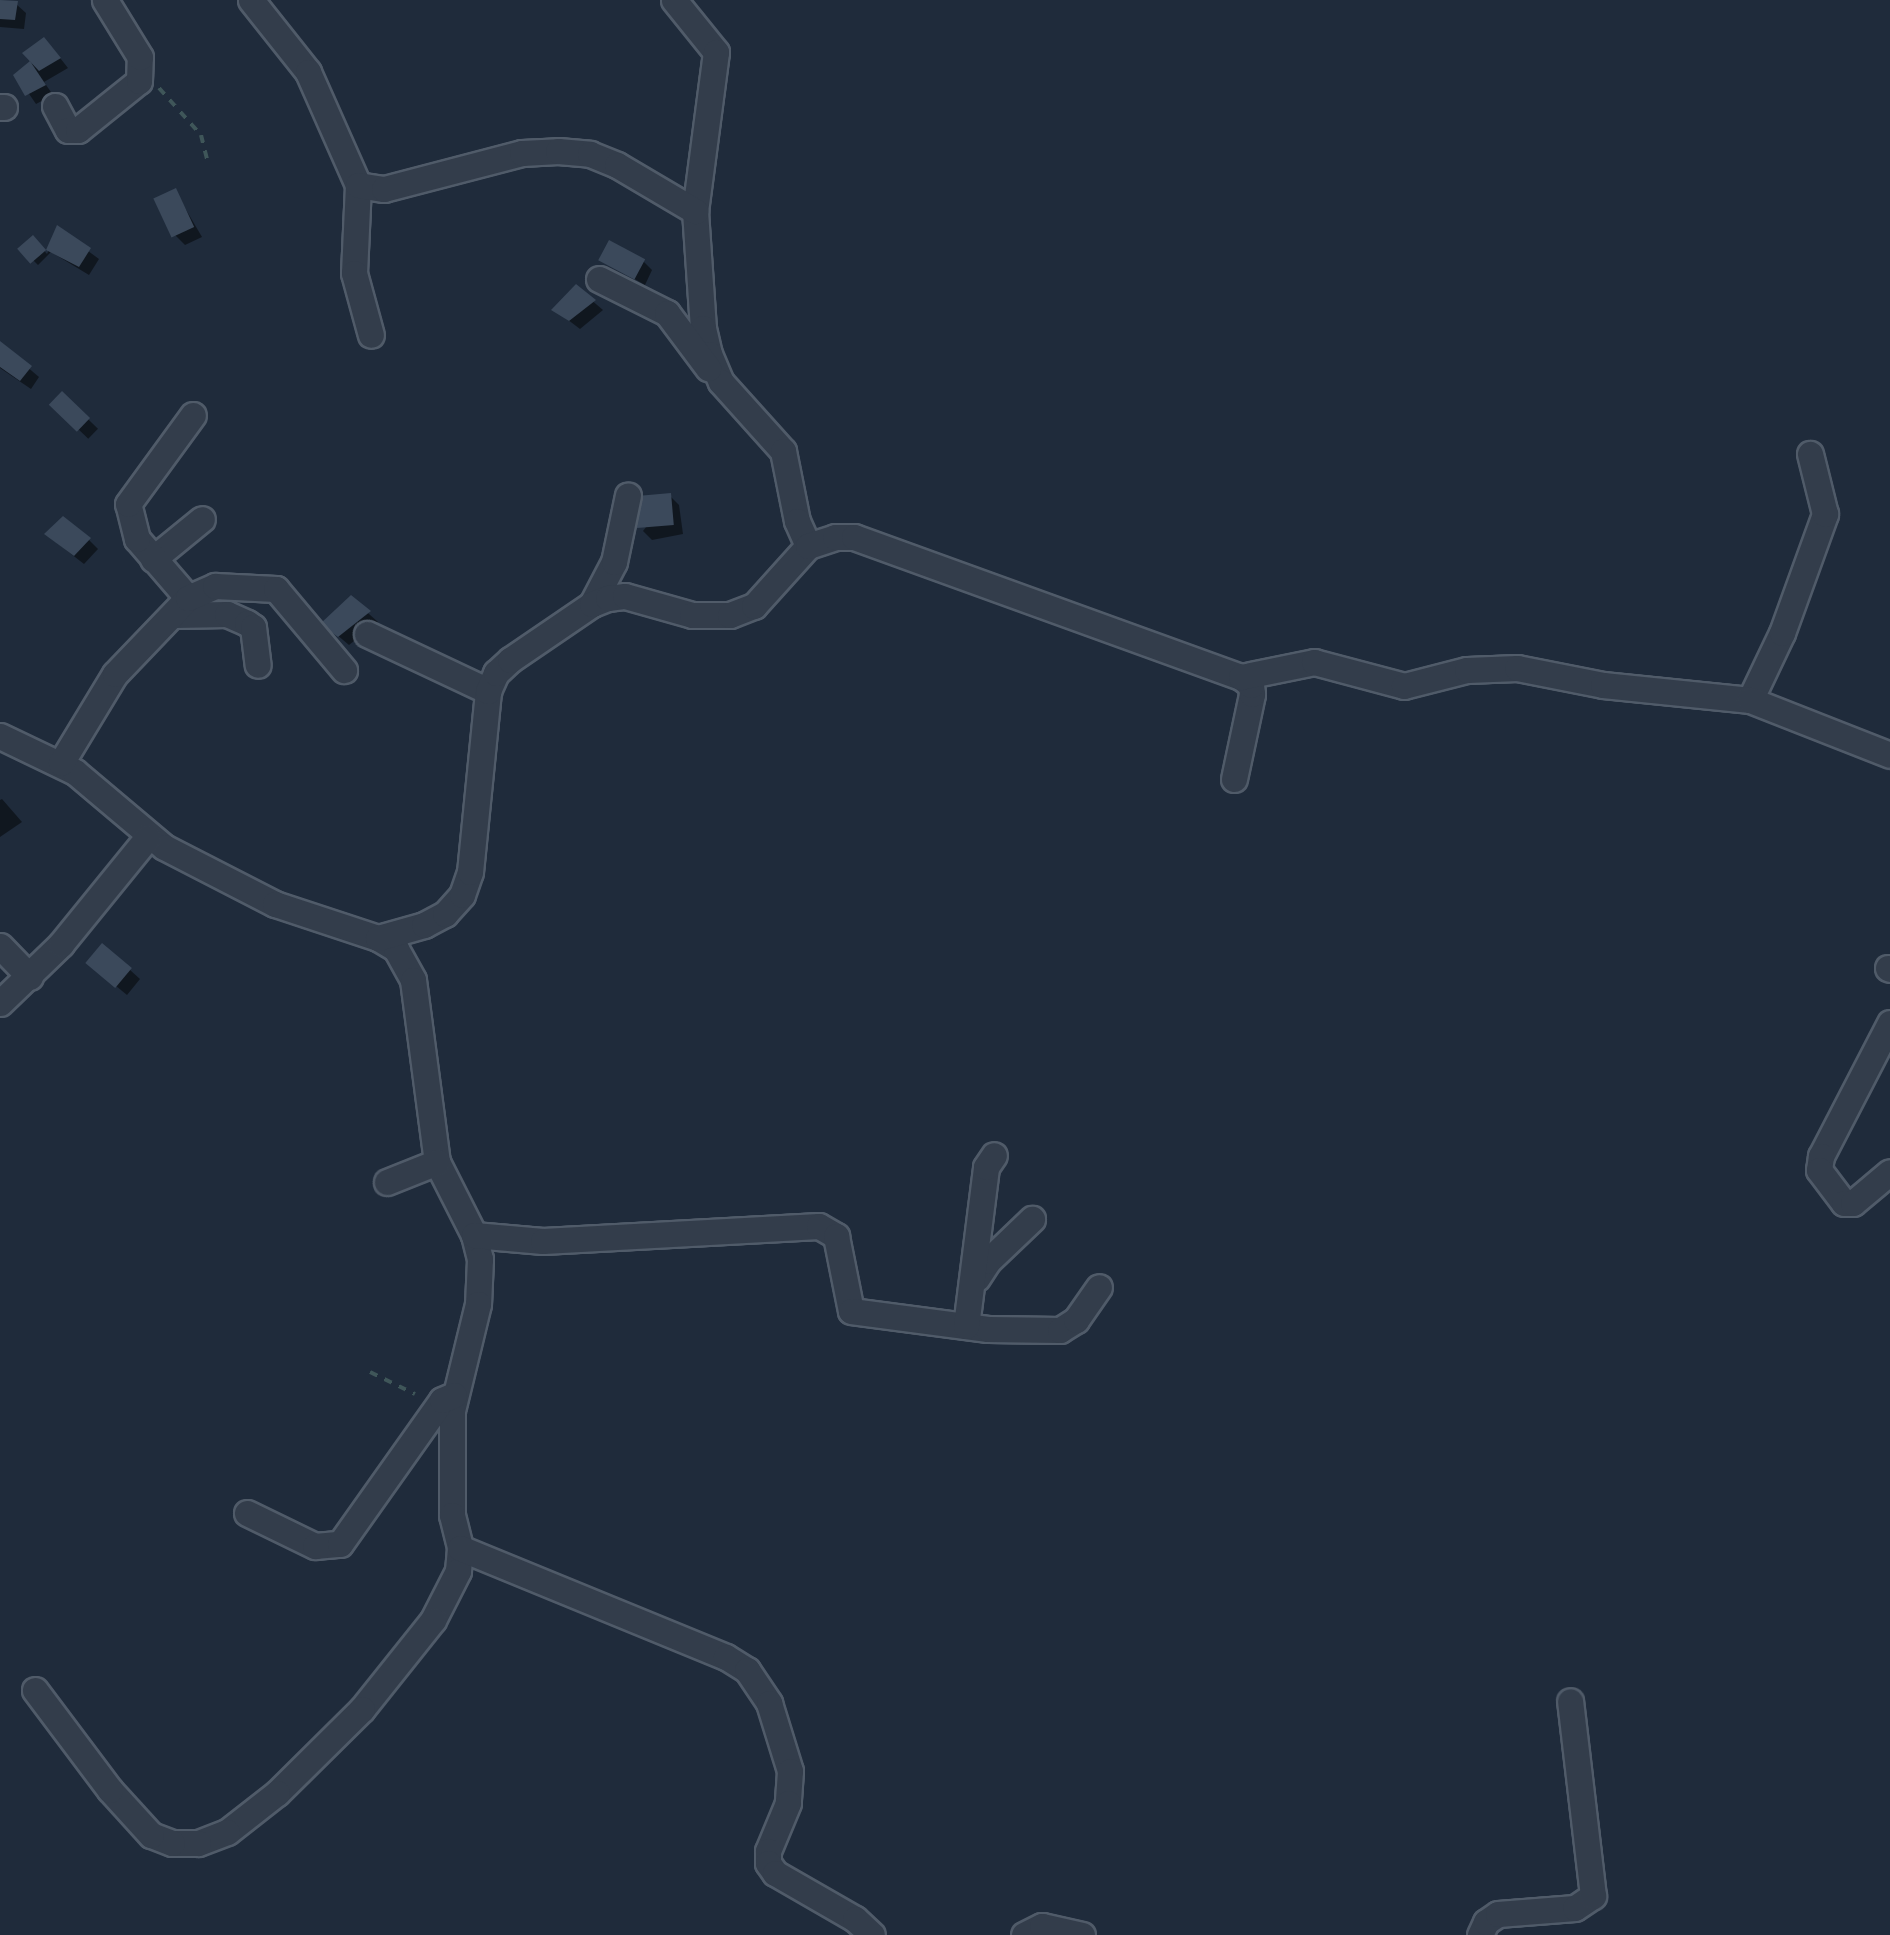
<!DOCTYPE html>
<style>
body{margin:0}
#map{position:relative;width:1890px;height:1935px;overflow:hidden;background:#1f2b3b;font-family:"Public Sans",sans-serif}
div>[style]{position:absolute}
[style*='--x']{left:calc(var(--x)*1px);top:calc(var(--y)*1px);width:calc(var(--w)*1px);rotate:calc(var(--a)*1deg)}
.shadow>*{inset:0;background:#0007;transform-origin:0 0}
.building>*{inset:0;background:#3b495b;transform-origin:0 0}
.path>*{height:4px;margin-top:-2px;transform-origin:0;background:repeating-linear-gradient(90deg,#3f5659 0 8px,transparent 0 16px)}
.roads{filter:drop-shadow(2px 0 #505b69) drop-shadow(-2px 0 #505b69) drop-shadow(0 2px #505b69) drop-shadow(0 -2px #505b69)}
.minor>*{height:25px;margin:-12.5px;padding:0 12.5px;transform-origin:12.5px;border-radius:12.5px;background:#333d4b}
span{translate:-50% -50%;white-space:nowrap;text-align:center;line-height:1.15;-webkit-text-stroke:10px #182230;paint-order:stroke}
</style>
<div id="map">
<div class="shadow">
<i style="clip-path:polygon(0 3px,16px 4px,26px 13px,24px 29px,0 27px)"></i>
<i style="clip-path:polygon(53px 49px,68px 68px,44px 82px,53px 95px,36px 104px,16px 75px)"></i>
<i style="clip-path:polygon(175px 191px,202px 237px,185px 245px,175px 235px)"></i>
<i style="clip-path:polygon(58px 229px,99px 259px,89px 275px,51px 252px,38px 265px,22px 249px,33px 238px,47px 254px)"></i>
<i style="clip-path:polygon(602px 260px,643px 261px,652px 270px,645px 285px)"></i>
<i style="clip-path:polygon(576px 287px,603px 310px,580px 329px,555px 310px)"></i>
<i style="clip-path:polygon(0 344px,39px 377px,31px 389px,0 368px)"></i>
<i style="left:62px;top:394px;width:50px;height:14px;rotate:44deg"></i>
<i style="clip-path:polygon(670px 496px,679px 505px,683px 534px,652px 540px,643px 531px)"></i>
<i style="clip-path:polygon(89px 540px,98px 549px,84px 564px,57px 543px)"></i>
<i style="clip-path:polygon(351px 598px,378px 622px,349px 645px,324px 624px)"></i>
<i style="clip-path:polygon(2px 799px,22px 822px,0 837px,0 800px)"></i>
<i style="clip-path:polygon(130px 970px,140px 979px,127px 995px,99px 972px)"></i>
</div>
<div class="building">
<i style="clip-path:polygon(0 0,18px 1px,15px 20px,0 19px)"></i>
<i style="clip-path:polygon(44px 37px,61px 58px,39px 71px,22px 53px)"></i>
<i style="clip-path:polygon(30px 61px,46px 85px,25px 96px,13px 75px)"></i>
<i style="left:176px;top:188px;width:43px;height:25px;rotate:65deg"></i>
<i style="clip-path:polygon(57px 225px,91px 248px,79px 267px,46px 250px)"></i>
<i style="left:33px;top:235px;width:20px;height:21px;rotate:49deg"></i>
<i style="left:609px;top:240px;width:41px;height:23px;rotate:28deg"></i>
<i style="clip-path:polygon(576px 284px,596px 300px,569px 321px,551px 310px)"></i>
<i style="clip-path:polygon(0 341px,32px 366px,20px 381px,0 367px)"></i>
<i style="left:62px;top:391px;width:39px;height:19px;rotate:44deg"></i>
<i style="left:671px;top:493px;width:32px;height:37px;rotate:85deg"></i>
<i style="clip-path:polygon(63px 516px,91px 538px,74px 556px,44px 534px)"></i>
<i style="clip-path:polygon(351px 595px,371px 611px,338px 637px,320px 624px)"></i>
<i style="left:102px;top:943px;width:39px;height:26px;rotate:40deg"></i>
</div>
<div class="path">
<i style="--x:159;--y:88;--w:63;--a:48.2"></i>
<i style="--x:201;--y:135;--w:30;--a:76"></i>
<i style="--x:370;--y:1372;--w:50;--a:26.1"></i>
</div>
<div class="roads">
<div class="minor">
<i style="--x:251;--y:0;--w:92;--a:51.6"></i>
<i style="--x:308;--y:72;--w:124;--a:66.1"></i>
<i style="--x:358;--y:185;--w:88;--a:92.6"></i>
<i style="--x:354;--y:273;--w:64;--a:74.7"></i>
<i style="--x:674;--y:0;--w:67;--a:51.1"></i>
<i style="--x:716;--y:52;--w:160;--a:97.5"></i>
<i style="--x:695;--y:211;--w:117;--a:86.1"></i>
<i style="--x:703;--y:328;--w:27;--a:77"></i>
<i style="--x:709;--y:354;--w:30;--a:67"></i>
<i style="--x:721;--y:382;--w:93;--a:48.1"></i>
<i style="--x:783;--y:451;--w:71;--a:78.7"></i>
<i style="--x:797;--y:521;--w:27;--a:66"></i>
<i style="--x:55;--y:106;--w:27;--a:62"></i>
<i style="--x:68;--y:130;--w:10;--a:0"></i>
<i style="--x:78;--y:130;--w:78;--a:-38.8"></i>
<i style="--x:139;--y:81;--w:24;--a:-88"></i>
<i style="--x:140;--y:57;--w:67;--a:-121.6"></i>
<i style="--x:0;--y:107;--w:4;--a:0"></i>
<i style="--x:358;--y:185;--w:26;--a:9"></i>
<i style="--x:384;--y:189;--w:143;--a:-14.6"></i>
<i style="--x:522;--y:153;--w:36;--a:-3"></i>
<i style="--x:558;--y:151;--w:32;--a:5"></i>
<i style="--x:590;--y:154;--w:29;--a:22"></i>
<i style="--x:617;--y:165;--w:91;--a:30.5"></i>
<i style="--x:599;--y:279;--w:76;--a:26.6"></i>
<i style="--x:667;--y:313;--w:69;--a:53.3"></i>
<i style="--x:153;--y:559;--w:63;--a:-39.2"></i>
<i style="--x:188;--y:598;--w:78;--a:-130.8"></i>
<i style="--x:137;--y:539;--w:36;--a:-104"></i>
<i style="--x:128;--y:504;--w:110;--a:-53.9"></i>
<i style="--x:592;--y:604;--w:47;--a:-62.4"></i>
<i style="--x:614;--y:562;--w:68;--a:-78.2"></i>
<i style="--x:174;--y:615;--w:53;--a:-1.1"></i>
<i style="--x:227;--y:614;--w:22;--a:24"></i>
<i style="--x:247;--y:623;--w:7;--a:34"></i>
<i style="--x:253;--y:627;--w:38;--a:83"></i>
<i style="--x:367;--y:634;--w:134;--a:25.2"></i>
<i style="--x:1750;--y:700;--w:74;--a:-64.5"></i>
<i style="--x:1782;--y:633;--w:127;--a:-70.1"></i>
<i style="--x:1825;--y:514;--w:62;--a:-104"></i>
<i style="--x:0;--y:736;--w:83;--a:25.6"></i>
<i style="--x:75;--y:772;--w:116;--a:40.1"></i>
<i style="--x:164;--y:847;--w:125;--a:27.2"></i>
<i style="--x:275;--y:904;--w:108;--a:18.3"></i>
<i style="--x:378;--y:938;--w:21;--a:31"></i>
<i style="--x:396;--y:949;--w:35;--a:61"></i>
<i style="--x:413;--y:980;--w:184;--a:82.5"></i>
<i style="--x:437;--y:1162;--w:82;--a:63.1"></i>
<i style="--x:474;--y:1235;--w:25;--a:76"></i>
<i style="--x:480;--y:1259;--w:45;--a:92.5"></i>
<i style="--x:478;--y:1304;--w:110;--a:103.7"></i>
<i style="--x:452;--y:1411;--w:104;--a:90"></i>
<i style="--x:452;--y:1515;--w:34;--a:76"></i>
<i style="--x:460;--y:1548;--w:23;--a:95"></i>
<i style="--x:458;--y:1571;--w:55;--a:117"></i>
<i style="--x:433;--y:1620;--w:114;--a:128.6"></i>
<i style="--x:362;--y:1709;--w:120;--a:135.3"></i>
<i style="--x:277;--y:1793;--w:63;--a:142"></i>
<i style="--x:227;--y:1832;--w:31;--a:159"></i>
<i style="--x:198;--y:1843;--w:26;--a:180"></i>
<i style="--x:172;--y:1843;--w:22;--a:-159"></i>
<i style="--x:151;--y:1835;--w:61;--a:-132.3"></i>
<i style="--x:110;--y:1790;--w:125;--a:-126.9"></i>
<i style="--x:61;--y:763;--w:104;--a:-58.8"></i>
<i style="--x:115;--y:674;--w:105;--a:-46.2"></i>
<i style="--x:188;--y:598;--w:30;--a:-24"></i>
<i style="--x:215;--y:586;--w:61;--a:2.8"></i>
<i style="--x:276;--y:589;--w:106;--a:50"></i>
<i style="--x:1234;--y:779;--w:87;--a:-78"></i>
<i style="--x:1252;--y:694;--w:9;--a:-96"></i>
<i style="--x:1251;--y:685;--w:13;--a:-141"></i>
<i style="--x:378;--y:938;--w:48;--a:-15.8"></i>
<i style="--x:424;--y:925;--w:24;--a:-28"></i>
<i style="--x:445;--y:914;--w:25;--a:-48"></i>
<i style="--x:462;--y:895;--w:24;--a:-71"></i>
<i style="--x:470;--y:872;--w:182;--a:-84.3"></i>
<i style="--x:488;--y:691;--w:20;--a:-66"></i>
<i style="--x:496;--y:673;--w:19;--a:-43"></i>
<i style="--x:510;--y:660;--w:99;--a:-34.3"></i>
<i style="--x:592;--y:604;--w:17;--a:-21"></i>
<i style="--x:608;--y:598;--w:17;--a:-7"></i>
<i style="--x:625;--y:596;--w:70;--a:15.8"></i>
<i style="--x:692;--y:615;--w:38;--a:0"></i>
<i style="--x:730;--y:615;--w:26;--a:-21"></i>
<i style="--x:754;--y:606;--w:81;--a:-48"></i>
<i style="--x:808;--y:546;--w:28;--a:-18"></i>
<i style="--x:835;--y:537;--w:19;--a:0"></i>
<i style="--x:854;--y:537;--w:412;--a:19.9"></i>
<i style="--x:1241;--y:677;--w:75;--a:-11.6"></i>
<i style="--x:1314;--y:662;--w:93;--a:14.9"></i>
<i style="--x:1404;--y:686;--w:65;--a:-14.3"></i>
<i style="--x:1467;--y:670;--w:50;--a:-2.3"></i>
<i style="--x:1517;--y:668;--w:88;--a:11.2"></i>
<i style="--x:1603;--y:685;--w:148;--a:5.8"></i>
<i style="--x:1750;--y:700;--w:150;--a:21.4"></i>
<i style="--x:0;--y:946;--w:43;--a:45.9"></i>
<i style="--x:1888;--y:968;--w:2;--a:27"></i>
<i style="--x:0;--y:1003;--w:85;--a:-44"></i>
<i style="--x:61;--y:944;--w:138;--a:-50.9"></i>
<i style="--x:1890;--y:1023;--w:150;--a:117.4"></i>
<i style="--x:1821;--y:1156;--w:14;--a:98"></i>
<i style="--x:1819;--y:1170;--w:41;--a:52.9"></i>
<i style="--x:1844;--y:1203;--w:9;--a:0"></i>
<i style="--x:1853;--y:1203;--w:48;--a:-40"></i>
<i style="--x:387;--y:1182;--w:54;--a:-21.8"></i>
<i style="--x:474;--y:1235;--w:69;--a:5"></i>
<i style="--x:543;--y:1241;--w:276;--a:-3.1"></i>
<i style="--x:819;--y:1226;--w:20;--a:30"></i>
<i style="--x:836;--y:1236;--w:76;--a:78.7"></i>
<i style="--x:851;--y:1311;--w:138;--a:7.5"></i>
<i style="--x:988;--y:1329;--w:72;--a:0.8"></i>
<i style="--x:1060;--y:1330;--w:19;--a:-32"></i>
<i style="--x:1076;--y:1320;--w:40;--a:-55.1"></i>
<i style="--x:977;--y:1278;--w:20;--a:-57"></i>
<i style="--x:988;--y:1261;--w:61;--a:-43.7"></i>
<i style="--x:966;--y:1326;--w:160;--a:-82.8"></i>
<i style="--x:986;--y:1167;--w:14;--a:-56"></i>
<i style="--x:247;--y:1513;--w:76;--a:25.9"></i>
<i style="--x:315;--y:1546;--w:25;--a:-5"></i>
<i style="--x:340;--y:1544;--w:176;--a:-54.7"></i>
<i style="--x:442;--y:1400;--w:13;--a:-23"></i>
<i style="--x:460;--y:1548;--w:287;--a:22.3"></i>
<i style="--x:726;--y:1657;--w:25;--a:32"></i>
<i style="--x:747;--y:1670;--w:40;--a:56"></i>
<i style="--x:769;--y:1703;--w:71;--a:72.8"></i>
<i style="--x:790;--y:1771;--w:32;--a:94"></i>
<i style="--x:788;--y:1803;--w:52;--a:112.6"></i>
<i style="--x:768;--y:1851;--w:12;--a:90"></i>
<i style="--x:768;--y:1863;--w:12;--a:55"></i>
<i style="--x:775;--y:1873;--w:92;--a:29.9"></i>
<i style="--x:855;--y:1919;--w:23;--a:43"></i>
<i style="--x:1024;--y:1935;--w:20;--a:-27"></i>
<i style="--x:1042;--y:1926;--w:41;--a:12.7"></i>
<i style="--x:1480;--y:1935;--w:14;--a:-65"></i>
<i style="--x:1486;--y:1922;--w:14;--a:-34"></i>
<i style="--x:1498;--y:1914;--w:77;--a:-4.5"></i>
<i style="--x:1575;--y:1908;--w:22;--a:-34"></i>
<i style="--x:1593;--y:1896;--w:196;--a:-96.7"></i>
</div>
</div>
</div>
